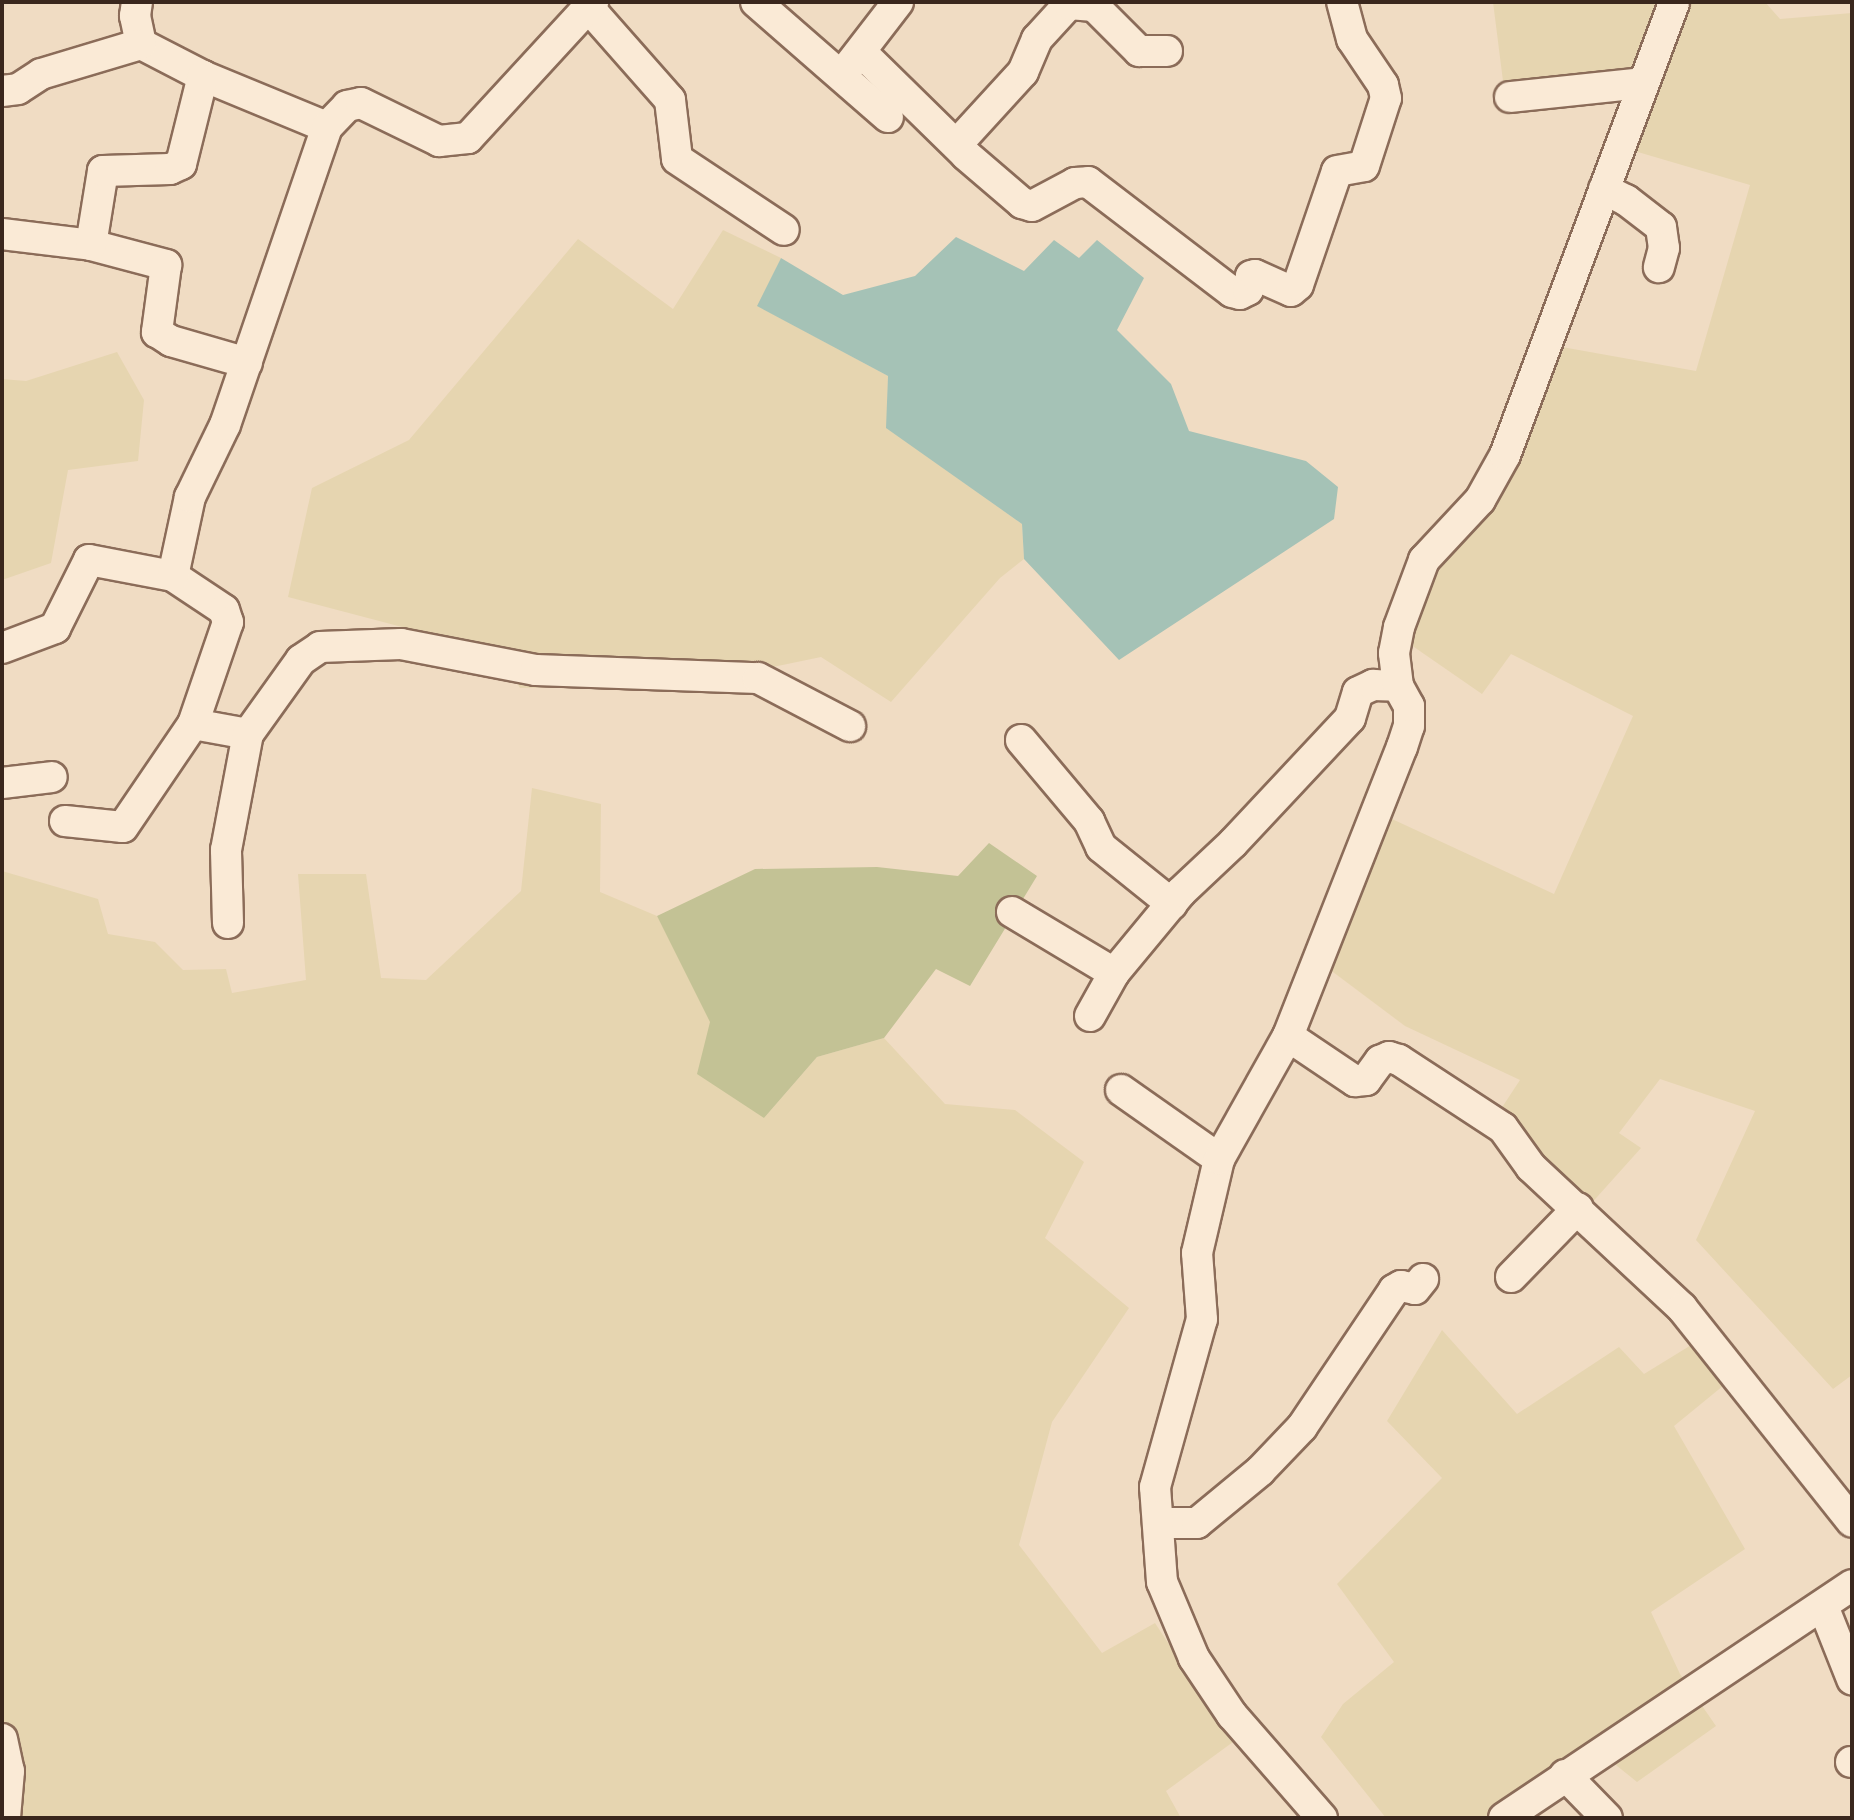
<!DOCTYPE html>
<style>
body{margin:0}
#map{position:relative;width:1854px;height:1820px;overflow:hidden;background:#f0dcc3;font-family:Spectral,serif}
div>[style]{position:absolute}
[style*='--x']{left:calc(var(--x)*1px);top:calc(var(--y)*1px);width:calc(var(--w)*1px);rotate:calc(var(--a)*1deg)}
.farmland>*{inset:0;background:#e6d5b0}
.cemetery>*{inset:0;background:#c3c295}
.water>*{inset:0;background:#a5c2b6}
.roads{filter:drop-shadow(2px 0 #8b6c59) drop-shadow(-2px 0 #8b6c59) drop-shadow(0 2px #8b6c59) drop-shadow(0 -2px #8b6c59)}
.minor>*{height:30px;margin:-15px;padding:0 15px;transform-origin:15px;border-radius:15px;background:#faead6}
span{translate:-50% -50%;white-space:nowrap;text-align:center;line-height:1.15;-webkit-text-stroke:6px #f7e7d3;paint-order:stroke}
.frame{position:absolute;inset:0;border:4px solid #3a271d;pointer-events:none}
</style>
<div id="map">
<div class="farmland">
<i style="clip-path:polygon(1493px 2px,1765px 2px,1780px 19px,1852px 13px,1852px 1375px,1833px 1389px,1696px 1240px,1755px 1111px,1660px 1079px,1619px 1133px,1641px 1148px,1571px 1226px,1526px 1181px,1495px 1118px,1520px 1080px,1405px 1026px,1325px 966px,1379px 813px,1554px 894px,1633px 716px,1511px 654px,1482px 694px,1401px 638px,1428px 574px,1508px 481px,1562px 347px,1696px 371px,1750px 185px,1631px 150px,1657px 76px,1504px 89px)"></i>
<i style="clip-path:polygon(723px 230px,781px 258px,758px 306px,888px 376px,887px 428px,1022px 524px,1024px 559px,1000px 578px,891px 702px,821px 657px,697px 683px,520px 688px,501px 653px,288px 597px,312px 488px,409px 440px,578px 239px,673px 309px)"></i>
<i style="clip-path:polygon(117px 352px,144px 400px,138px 461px,68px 470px,51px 563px,2px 580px,2px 379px,26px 381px)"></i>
<i style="clip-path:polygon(532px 788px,601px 804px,600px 892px,657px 916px,764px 1118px,817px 1057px,884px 1038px,945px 1104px,1015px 1110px,1084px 1162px,1045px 1238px,1129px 1308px,1052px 1422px,1019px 1545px,1102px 1653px,1155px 1623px,1233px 1742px,1166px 1791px,1181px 1818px,2px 1818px,2px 871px,98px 899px,108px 934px,155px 942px,183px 970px,226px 969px,232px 993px,306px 980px,298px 874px,366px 874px,381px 978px,426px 980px,521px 891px)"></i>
<i style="clip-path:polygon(1442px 1330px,1517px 1414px,1619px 1347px,1644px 1374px,1701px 1339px,1729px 1381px,1674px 1426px,1745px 1549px,1651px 1612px,1680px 1674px,1716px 1726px,1637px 1782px,1590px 1744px,1491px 1818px,1386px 1818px,1321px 1737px,1343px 1704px,1394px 1662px,1337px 1584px,1442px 1478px,1387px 1421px)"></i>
</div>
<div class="cemetery">
<i style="clip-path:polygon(989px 843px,1037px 876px,970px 986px,936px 969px,884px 1038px,817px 1057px,764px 1118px,697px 1074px,710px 1022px,657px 916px,755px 869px,877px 867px,958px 876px)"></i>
</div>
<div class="water">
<i style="clip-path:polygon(956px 237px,1024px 271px,1054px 240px,1079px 258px,1097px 240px,1144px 278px,1117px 330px,1171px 384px,1189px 431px,1306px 461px,1338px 487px,1334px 519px,1119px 660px,1024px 559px,1022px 524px,886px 428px,888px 376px,757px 306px,781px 258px,843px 295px,915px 276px)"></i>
</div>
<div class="roads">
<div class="minor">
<i style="--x:756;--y:2;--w:175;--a:41.1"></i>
<i style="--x:588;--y:7;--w:124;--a:48.6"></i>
<i style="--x:670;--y:100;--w:59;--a:83.2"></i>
<i style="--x:677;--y:159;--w:128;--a:33.6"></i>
<i style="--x:141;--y:44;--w:70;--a:27.3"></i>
<i style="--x:203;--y:76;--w:134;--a:22.4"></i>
<i style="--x:861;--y:52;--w:147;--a:44.4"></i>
<i style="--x:966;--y:155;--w:74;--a:40.6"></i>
<i style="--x:1022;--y:203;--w:10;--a:17"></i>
<i style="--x:1032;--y:206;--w:49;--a:-28.1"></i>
<i style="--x:1075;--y:183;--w:13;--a:-4"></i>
<i style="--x:1088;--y:182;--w:181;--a:37.4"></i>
<i style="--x:1232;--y:292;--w:8;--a:14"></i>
<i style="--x:1240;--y:294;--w:9;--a:-27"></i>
<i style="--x:1248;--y:290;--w:14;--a:-78"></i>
<i style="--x:1251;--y:276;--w:4;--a:-14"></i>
<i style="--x:1255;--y:275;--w:39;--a:24"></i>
<i style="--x:1291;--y:291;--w:9;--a:-41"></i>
<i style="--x:1298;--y:285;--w:120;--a:-71.1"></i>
<i style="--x:1337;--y:171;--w:27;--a:-10"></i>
<i style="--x:1364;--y:166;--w:71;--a:-72.1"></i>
<i style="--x:1386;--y:98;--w:13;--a:-103"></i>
<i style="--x:1383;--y:85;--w:55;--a:-124"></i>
<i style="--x:1352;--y:39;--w:38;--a:-105"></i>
<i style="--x:848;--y:67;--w:82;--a:-52.4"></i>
<i style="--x:2;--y:91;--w:16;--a:-7"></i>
<i style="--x:18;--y:89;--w:27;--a:-33"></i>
<i style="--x:41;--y:74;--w:104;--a:-16.7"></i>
<i style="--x:141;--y:44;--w:29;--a:-102"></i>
<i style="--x:135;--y:16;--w:14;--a:-82"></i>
<i style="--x:1510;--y:97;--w:134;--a:-6"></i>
<i style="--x:958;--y:143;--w:96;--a:-47.5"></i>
<i style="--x:1023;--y:72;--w:36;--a:-67"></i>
<i style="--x:1037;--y:39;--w:47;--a:-47.6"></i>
<i style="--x:1069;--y:4;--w:25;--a:5"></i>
<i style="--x:1094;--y:6;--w:64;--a:45"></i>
<i style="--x:1139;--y:51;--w:28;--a:0"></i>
<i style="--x:1604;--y:189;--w:25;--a:27"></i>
<i style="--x:1626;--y:200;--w:44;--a:37.6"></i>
<i style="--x:1661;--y:227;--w:21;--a:82"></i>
<i style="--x:1664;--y:248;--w:20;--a:105"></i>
<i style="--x:2;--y:234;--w:90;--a:7"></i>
<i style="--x:91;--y:245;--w:78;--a:14.9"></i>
<i style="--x:166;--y:265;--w:68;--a:97.7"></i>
<i style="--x:157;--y:332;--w:17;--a:33"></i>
<i style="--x:171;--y:341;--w:79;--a:16.1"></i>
<i style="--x:91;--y:245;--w:75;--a:-80.8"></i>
<i style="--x:103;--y:171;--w:67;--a:-1.7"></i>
<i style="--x:170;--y:169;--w:12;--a:-24"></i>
<i style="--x:181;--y:164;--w:91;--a:-76"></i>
<i style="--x:173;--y:576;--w:61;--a:33.7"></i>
<i style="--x:224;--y:610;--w:13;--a:72"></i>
<i style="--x:228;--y:622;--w:108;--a:108.9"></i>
<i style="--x:193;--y:724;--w:56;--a:10.3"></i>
<i style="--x:248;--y:734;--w:91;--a:-54.4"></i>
<i style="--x:301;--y:660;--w:23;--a:-34"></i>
<i style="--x:320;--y:647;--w:81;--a:-2.1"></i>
<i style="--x:401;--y:644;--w:137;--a:10.9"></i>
<i style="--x:536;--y:670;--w:222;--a:2.1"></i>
<i style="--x:758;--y:678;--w:104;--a:27.6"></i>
<i style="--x:2;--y:648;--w:57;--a:-20.7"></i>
<i style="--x:55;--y:628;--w:76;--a:-63.4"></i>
<i style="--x:89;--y:560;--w:86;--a:10.8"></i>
<i style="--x:173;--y:576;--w:81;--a:-77.9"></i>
<i style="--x:190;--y:497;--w:80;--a:-64.1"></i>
<i style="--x:225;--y:425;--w:315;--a:-71.1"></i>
<i style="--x:327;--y:127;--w:29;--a:-46"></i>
<i style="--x:347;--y:106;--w:14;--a:-12"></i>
<i style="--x:361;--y:103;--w:87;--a:26"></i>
<i style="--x:439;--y:141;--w:29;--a:-6"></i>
<i style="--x:468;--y:138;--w:185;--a:-47.4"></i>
<i style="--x:1021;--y:740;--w:106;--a:50"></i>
<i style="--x:1089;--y:821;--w:29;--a:65"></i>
<i style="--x:1101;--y:847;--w:91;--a:38.8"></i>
<i style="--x:2;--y:783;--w:50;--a:-6.8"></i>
<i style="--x:65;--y:821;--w:58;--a:5.9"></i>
<i style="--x:123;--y:827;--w:125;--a:-55.8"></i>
<i style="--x:1012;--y:912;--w:119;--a:30.9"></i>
<i style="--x:228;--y:923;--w:73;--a:-91.6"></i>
<i style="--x:226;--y:850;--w:118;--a:-79.3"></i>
<i style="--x:1090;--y:1016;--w:49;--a:-60.8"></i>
<i style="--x:1114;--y:973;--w:105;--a:-50.4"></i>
<i style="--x:1181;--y:892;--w:71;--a:-43.3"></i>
<i style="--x:1233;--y:843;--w:171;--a:-46.9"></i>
<i style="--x:1350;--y:718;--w:27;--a:-73"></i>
<i style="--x:1358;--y:692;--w:17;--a:-25"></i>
<i style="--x:1373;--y:685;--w:25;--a:2"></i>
<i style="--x:1288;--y:1036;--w:81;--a:33.9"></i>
<i style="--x:1355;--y:1081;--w:11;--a:-5"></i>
<i style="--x:1366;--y:1080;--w:24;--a:-54"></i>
<i style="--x:1380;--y:1061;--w:10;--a:-24"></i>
<i style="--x:1389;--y:1057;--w:10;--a:17"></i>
<i style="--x:1399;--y:1060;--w:124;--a:33.2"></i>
<i style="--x:1503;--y:1128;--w:48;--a:54.3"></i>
<i style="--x:1531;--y:1167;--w:207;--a:43"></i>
<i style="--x:1682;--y:1308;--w:273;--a:51.5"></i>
<i style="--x:1121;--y:1090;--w:120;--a:35.1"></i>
<i style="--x:1511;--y:1277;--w:96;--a:-45.8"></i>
<i style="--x:1158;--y:1523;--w:39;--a:0"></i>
<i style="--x:1197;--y:1523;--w:82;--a:-39.5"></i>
<i style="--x:1260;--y:1471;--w:61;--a:-46.3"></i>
<i style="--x:1302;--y:1427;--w:165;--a:-56.1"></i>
<i style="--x:1394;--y:1290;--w:8;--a:-30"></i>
<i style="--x:1401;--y:1286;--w:14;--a:12"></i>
<i style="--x:1415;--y:1289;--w:13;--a:-51"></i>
<i style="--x:1823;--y:1606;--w:79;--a:68.3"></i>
<i style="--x:2;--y:1739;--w:33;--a:78"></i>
<i style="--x:9;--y:1771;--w:47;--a:94.9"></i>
<i style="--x:1851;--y:1762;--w:1;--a:0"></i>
<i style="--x:1565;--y:1775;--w:60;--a:45.7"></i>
<i style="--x:1322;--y:1818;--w:137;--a:-131.1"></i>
<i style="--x:1232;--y:1715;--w:69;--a:-123.7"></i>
<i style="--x:1194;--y:1658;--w:82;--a:-112.8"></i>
<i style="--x:1162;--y:1582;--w:95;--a:-94.2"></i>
<i style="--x:1155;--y:1487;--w:174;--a:-74.4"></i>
<i style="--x:1202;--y:1319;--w:66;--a:-94.3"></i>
<i style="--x:1197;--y:1253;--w:97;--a:-76.8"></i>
<i style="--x:1219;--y:1159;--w:141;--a:-60.7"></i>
<i style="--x:1288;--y:1036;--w:311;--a:-68.5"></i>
<i style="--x:1402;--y:747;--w:22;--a:-72"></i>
<i style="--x:1409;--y:726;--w:20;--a:-90"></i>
<i style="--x:1409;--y:706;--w:23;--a:-119"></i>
<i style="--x:1398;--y:686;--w:33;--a:-97"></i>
<i style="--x:1394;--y:653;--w:26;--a:-79"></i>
<i style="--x:1399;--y:627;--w:72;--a:-69.5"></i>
<i style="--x:1424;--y:560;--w:82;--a:-47"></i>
<i style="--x:1480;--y:500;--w:51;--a:-60.9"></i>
<i style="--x:1505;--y:455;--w:483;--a:-69.5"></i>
<i style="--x:1504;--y:1818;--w:419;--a:-33.8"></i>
</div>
</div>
<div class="frame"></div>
</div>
